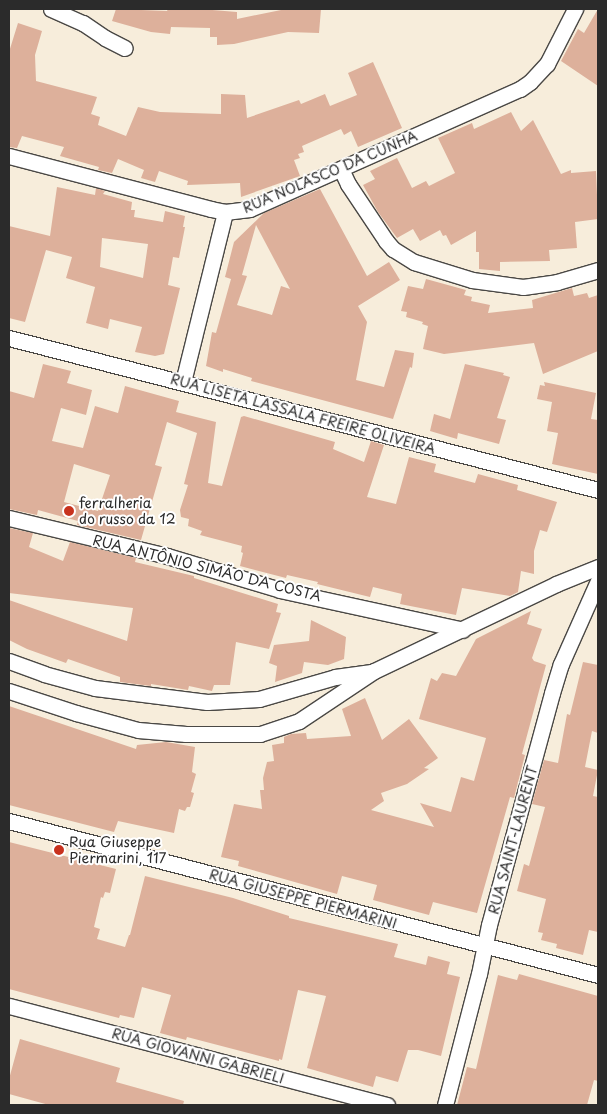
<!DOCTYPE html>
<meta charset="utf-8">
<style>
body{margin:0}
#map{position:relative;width:607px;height:1114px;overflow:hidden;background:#f7eddb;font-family:"Playpen Sans",sans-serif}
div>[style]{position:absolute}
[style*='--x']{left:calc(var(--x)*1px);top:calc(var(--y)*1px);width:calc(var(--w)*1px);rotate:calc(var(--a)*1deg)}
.building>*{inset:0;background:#ddb09b}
.roads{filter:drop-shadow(1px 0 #4a4845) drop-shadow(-1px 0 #4a4845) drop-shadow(0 1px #4a4845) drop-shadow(0 -1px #4a4845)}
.minor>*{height:15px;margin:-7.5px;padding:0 7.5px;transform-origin:7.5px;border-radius:7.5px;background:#fff}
.dots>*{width:14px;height:14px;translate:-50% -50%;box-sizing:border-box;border:2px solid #fff;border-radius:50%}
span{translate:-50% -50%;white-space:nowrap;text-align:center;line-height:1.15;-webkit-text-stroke:4px #fff;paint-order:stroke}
.street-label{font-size:14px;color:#2b2b2b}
.poi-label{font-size:14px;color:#2b2b2b}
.left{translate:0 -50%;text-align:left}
.frame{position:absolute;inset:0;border:10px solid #2b2b2b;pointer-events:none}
</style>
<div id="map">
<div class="building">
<i style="clip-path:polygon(116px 9px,167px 11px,168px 9px,200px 9px,237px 12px,237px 19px,286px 9px,321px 9px,319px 33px,288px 32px,234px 44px,217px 45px,217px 37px,210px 37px,210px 28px,171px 27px,170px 34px,151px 32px,112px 21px)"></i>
<i style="clip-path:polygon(598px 9px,598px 86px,561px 61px,578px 29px,584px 33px)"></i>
<i style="clip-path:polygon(18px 23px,42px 31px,35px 55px,36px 81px,97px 97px,91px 114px,100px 117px,98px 125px,126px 136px,138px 107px,160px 112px,221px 114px,221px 94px,245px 95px,247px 118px,299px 100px,301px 104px,325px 94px,330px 106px,357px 95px,348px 73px,373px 62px,402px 128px,358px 147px,351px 131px,344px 135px,341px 129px,302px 146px,304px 152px,298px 154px,300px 158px,294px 160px,300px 176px,241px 197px,240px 183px,187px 185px,188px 181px,159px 171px,155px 182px,141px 178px,144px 170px,118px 159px,112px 173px,98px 170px,99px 167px,60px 156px,64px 147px,22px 136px,17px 148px,9px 147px,9px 52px)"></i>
<i style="clip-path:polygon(511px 112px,521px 131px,533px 120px,561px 174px,571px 170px,571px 173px,596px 171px,598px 219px,575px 222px,577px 248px,549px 250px,550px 261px,500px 262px,500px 271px,479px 269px,479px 252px,476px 252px,476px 231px,451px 245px,446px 235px,443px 236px,440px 230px,420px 241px,413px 229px,397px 238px,378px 212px,363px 185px,375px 179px,370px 171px,397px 158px,412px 188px,426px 181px,429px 186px,455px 173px,438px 138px,472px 123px,474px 129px)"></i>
<i style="clip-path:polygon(evenodd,57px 187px,95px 195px,96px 188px,105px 191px,103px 194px,132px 202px,131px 210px,135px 210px,134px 217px,163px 222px,165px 211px,185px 216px,183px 227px,185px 227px,179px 258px,173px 257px,168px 285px,180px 288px,164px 354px,155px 356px,135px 352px,142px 327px,110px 319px,108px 329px,86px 323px,95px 287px,66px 278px,72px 257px,46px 250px,25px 322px,9px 318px,9px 226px,50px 236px,57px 187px,102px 238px,148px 244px,143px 278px,100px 267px,102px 238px)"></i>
<i style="clip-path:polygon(evenodd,320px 189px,367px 276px,389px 262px,400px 280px,358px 306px,367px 322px,356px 380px,384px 387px,395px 350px,414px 353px,412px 368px,410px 367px,393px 419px,251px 381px,252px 378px,223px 369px,223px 372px,206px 366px,212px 332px,216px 333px,231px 279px,225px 277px,234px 242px,264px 213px,320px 189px,256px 225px,290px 289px,281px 286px,272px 315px,237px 305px,247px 276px,242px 275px,256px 225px)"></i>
<i style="clip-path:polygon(426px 279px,466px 290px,464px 295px,472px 297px,471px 301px,490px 305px,488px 313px,533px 308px,532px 300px,572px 288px,574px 296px,587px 293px,589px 298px,598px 295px,598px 351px,543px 374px,534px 343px,444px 354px,423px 349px,428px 326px,422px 324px,423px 322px,406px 317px,407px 312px,401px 311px,408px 286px,423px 289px)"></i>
<i style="clip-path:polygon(evenodd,43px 364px,71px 371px,67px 383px,92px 390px,86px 415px,61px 408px,52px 441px,83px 448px,95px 406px,118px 413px,125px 386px,179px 401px,176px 412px,216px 422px,208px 483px,222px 486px,241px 417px,244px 416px,335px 442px,333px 449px,364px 462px,371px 441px,384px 445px,367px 497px,396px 504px,409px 457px,436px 464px,434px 472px,475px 483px,478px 474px,518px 485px,517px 490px,557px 502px,547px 532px,540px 530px,534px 551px,534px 574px,521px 571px,518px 592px,510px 596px,462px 588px,456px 615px,400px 604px,402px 594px,373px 587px,370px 597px,317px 584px,318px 582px,287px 575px,286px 578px,240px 566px,243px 553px,241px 552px,242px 546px,200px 535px,202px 531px,188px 526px,189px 519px,181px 517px,180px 510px,188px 485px,184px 484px,197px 433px,167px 422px,155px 465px,162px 467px,141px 540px,77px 525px,78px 521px,38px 510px,37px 515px,9px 509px,9px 391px,34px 398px,43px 364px,74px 464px,110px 475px,98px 511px,64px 502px,74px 464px)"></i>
<i style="clip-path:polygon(465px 364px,504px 373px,503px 375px,510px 377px,497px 418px,506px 420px,499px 444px,458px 433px,457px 439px,430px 431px,434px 414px,450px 419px)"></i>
<i style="clip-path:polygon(544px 382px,596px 393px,591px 419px,598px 420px,598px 474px,552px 464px,558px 433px,547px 431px,552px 402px,537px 399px,540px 385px,545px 386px)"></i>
<i style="clip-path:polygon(9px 528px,33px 533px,29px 547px,63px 561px,70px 542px,136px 558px,135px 562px,194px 576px,194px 578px,278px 604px,276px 612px,281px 613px,269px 649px,236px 642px,230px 685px,214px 685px,212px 691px,189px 686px,188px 690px,151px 684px,151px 686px,120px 682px,120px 677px,68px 659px,66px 663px,27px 649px,9px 640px,9px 600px,127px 641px,133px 608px,9px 593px)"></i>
<i style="clip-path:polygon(531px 611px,527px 624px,542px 629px,532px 658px,534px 661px,546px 665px,522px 754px,525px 755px,514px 798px,510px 797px,477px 913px,433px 902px,429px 915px,373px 900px,377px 885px,342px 876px,337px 894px,238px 866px,239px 861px,221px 857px,234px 804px,262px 809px,260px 790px,264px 790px,263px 778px,267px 762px,274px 761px,272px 745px,284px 743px,284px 737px,291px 734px,306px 733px,307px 739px,351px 736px,342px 709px,365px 698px,382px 740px,409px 719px,438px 758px,424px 768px,429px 769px,407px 784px,381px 793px,384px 801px,371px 810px,434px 827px,420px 803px,451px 812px,461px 777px,474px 781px,486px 738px,419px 719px,431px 678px,437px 681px,442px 673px,456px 676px,476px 639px)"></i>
<i style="clip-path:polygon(311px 620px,346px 637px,344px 659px,328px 665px,304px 662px,302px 673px,275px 682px,277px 666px,269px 663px,274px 645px,309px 641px)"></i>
<i style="clip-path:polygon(583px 662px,598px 665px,598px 733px,592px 731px,585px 767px,598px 770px,593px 796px,598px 797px,598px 932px,589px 930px,583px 955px,556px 948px,557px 944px,541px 940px,543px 933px,538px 932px,546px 899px,517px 891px,524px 864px,529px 866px,545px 807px,532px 804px,544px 760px,558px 763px,567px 714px,570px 715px)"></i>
<i style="clip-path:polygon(9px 706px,136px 749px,137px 745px,166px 742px,195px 747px,192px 772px,196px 774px,191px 792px,194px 793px,190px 807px,187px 807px,185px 811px,179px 809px,174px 833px,118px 821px,114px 832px,9px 805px)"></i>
<i style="clip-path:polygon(9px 842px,116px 869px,110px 893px,105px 892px,103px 898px,101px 897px,94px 927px,100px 929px,97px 939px,125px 947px,129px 935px,130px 935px,145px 876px,233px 898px,289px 916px,289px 918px,398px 944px,394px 957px,426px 965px,428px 956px,450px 962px,447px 974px,460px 977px,441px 1056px,418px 1050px,408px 1050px,398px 1082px,376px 1076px,373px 1087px,307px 1068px,326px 996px,298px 990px,282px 1060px,279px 1059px,279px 1061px,187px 1037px,186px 1040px,160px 1033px,171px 995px,142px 987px,134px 1018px,120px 1015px,119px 1018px,111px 1016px,9px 989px)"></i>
<i style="clip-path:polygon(519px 974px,598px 996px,598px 1081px,594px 1080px,587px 1105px,457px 1105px,467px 1067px,476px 1069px,498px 975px,517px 980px)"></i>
<i style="clip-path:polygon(20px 1039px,120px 1068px,116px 1082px,184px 1101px,183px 1105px,49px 1105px,9px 1094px,9px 1079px)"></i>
</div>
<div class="roads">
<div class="minor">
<i style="--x:51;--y:9;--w:35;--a:24"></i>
<i style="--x:83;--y:23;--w:27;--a:34"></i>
<i style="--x:105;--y:38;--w:22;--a:27"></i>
<i style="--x:9;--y:156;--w:209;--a:14.7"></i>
<i style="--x:211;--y:209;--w:14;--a:12"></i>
<i style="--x:225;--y:212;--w:25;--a:-7"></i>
<i style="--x:250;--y:209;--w:295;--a:-24"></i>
<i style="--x:520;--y:89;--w:12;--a:-35"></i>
<i style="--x:530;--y:82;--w:25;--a:-47"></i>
<i style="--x:547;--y:64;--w:62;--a:-63"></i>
<i style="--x:341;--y:169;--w:17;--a:65"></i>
<i style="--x:348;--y:184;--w:69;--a:56.3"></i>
<i style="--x:386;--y:241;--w:11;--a:49"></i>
<i style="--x:393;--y:249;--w:25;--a:32"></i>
<i style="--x:414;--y:262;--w:61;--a:17.2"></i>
<i style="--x:472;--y:280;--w:51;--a:7.8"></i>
<i style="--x:523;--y:287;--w:34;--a:-8"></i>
<i style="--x:557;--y:282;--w:43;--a:-16.3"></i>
<i style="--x:9;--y:338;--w:608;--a:14.47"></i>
<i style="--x:183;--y:382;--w:175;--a:-76.1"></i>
<i style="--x:9;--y:518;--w:163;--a:13.5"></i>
<i style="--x:167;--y:556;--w:118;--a:16.7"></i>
<i style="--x:280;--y:590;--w:187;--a:12.3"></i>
<i style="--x:9;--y:661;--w:37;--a:20"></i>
<i style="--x:44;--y:674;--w:53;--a:15.4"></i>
<i style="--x:95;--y:688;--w:113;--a:7.1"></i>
<i style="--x:207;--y:702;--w:52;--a:-3.3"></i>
<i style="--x:259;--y:699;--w:79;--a:-16.1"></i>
<i style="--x:335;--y:677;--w:35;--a:-8"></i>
<i style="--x:9;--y:691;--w:71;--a:18.2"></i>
<i style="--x:76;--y:713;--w:64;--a:15.3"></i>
<i style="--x:138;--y:730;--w:48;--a:4.8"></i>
<i style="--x:186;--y:734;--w:74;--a:0"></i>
<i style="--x:260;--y:734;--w:41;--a:-18.4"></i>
<i style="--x:299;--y:721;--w:90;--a:-33.7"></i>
<i style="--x:374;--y:671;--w:202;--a:-25.5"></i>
<i style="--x:556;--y:584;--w:45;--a:-22"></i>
<i style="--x:9;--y:821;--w:609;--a:14.65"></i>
<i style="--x:9;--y:1006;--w:391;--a:14.7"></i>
<i style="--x:445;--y:1105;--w:135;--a:-75.5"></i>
<i style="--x:479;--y:974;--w:50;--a:-78.5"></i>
<i style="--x:489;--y:925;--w:240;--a:-74.8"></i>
<i style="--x:552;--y:693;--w:30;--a:-73"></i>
<i style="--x:561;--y:664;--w:91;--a:-66"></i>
</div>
</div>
<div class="dots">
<i style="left:69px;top:511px;background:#c8321e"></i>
<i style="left:59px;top:850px;background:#c8321e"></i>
</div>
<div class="street-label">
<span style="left:330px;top:172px;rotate:-23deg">RUA NOLASCO DA CUNHA</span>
<span style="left:303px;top:414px;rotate:15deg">RUA LISETA LASSALA FREIRE OLIVEIRA</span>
<span style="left:207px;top:568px;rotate:14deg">RUA ANTÔNIO SIMÃO DA COSTA</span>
<span style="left:513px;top:840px;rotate:-75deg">RUA SAINT-LAURENT</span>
<span style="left:303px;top:899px;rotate:15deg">RUA GIUSEPPE PIERMARINI</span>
<span style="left:198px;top:1056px;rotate:15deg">RUA GIOVANNI GABRIELI</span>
</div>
<div class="poi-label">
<span class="left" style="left:79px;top:511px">ferralheria<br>do russo da 12</span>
<span class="left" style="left:69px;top:850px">Rua Giuseppe<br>Piermarini, 117</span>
</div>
<div class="frame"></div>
</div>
